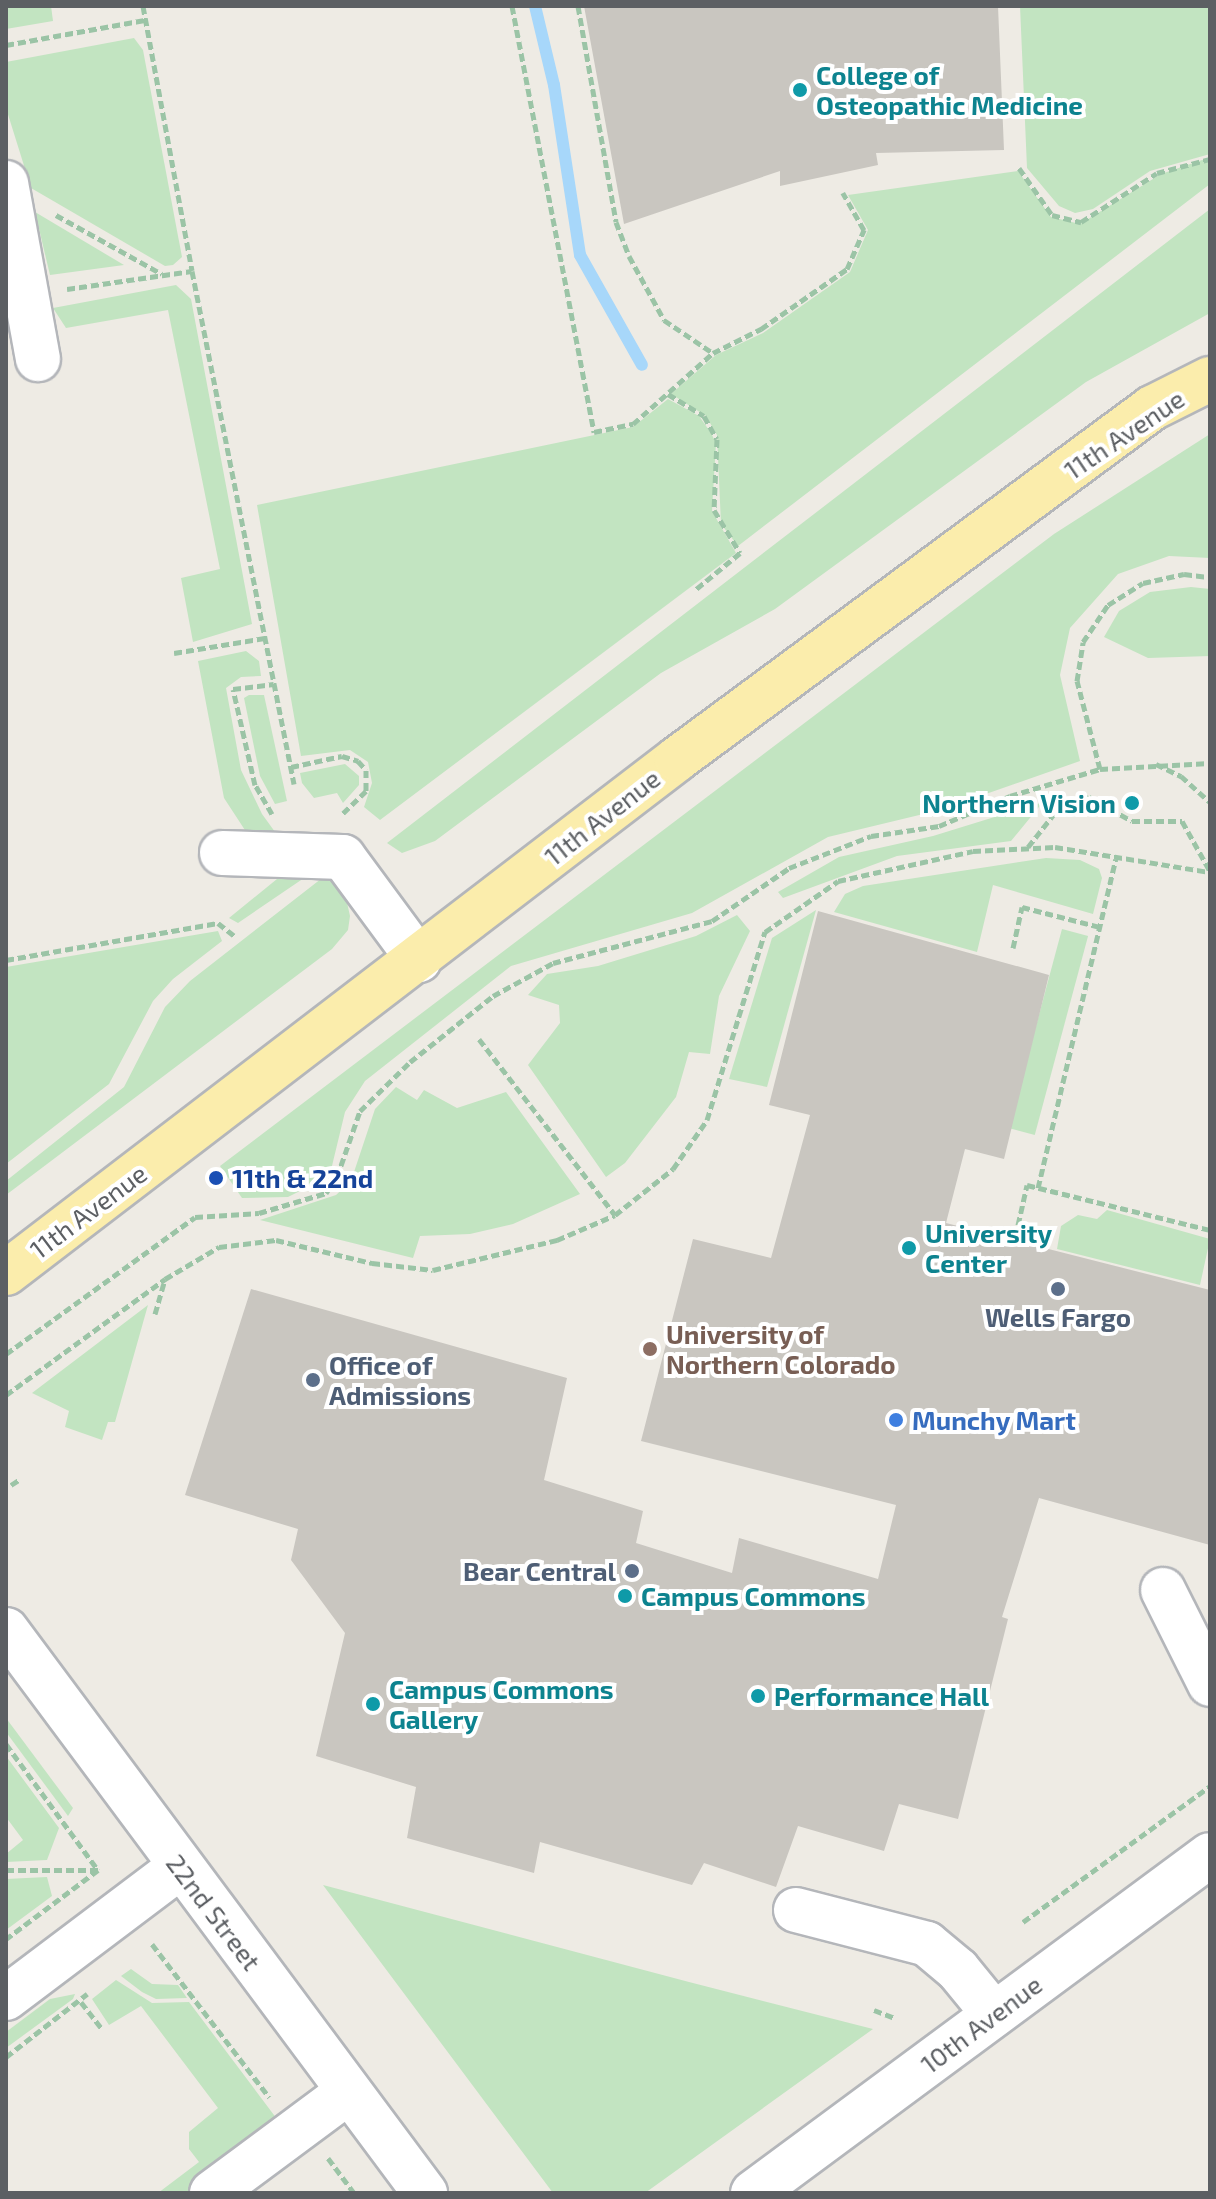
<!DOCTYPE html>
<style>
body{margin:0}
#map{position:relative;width:1216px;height:2199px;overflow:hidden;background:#eeebe4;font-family:"Exo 2",sans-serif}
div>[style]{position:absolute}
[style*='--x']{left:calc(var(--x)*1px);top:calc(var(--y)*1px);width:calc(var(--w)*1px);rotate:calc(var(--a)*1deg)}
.green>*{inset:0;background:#c2e4c1;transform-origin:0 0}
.stream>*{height:12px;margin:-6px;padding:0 6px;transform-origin:6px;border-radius:6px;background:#a7d7fa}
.building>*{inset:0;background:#c9c6c0}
.path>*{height:5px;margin-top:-2.5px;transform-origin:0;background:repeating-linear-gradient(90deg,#9bc4a6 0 8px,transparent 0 12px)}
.roads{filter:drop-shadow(2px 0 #b4b6ba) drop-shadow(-2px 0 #b4b6ba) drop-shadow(0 2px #b4b6ba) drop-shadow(0 -2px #b4b6ba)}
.minor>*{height:44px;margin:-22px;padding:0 22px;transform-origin:22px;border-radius:22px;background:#fff}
.major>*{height:44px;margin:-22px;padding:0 22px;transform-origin:22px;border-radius:22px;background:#fbedac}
.dots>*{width:22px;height:22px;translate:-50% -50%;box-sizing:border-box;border:4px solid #fff;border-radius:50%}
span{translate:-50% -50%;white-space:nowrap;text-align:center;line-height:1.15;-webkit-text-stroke:8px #fff;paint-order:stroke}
.culture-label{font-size:26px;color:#0d838f;font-weight:700}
.left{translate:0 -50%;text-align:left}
.right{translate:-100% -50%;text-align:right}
.street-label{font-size:26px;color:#5c5f63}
.transit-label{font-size:26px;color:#164399;font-weight:700}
.service-label{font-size:26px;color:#4e5e75;font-weight:700}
.education-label{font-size:26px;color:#785e54;font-weight:700}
.shop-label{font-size:26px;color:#366cbe;font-weight:700}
.frame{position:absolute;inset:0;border:8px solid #5c5f63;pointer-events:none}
</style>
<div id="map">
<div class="green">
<i style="clip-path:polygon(6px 6px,51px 6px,53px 21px,6px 29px)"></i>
<i style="clip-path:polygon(1020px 6px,1210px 6px,1210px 154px,1150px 171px,1093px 209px,1075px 213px,1059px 206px,1027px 168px)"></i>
<i style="clip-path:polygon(134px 38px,143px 50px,182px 257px,173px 265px,165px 266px,31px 188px,6px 108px,6px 62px)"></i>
<i style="clip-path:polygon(1202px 160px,1210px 161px,1210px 184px,738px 546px,721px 524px,717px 435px,706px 416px,671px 394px,716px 355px,763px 333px,850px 272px,868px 230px,848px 195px,1018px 171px,1051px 217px,1080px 224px,1161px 174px)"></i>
<i style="clip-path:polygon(1210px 209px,1210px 313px,1086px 382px,775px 609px,661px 673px,435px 841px,402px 853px,387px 843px)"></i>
<i style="clip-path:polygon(35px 212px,124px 265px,50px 275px)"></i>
<i style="clip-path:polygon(176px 285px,191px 299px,252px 624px,193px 642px,181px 578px,220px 569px,168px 310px,66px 328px,53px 308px)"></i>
<i style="clip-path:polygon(668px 399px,699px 416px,711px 433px,716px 443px,712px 511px,736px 553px,380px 820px,364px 807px,372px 783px,368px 762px,350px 750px,301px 756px,257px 505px,633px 427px)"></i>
<i style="clip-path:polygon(1210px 434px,1210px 558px,1169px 556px,1118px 574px,1070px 628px,1060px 675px,1080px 761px,940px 810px,828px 837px,692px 913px,511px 966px,365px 1081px,345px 1112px,331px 1170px,322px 1180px,288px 1197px,242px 1198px,220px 1166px,1054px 534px)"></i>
<i style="clip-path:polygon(1191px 587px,1210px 589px,1210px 656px,1148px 658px,1104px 637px,1119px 611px,1150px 592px)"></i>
<i style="clip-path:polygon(246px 651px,259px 661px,261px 676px,241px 677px,226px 688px,241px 770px,262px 814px,307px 876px,238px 923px,229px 918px,277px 879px,224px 798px,198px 661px)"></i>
<i style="clip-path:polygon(249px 695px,264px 695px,287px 801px,275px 804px,260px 776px,244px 698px)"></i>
<i style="clip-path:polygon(345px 764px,359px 776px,359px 785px,343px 803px,337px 793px,314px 798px,302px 783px,300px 773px)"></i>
<i style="clip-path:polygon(1043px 802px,1011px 841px,897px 856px,783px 898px,778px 892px,839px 857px,933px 836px)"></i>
<i style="clip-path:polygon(1046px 858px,1080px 860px,1099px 869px,1102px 878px,1093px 914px,993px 885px,977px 952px,834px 912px,845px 894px,863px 886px)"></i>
<i style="clip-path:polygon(326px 875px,346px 898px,350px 916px,348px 930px,332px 949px,6px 1195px,6px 1181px,124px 1087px,165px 1007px,190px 981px)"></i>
<i style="clip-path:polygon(816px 910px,767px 1087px,729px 1079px,772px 938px)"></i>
<i style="clip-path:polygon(737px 915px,750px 931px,719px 996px,710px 1054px,689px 1052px,676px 1097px,625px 1163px,606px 1177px,528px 1065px,560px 1023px,559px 1005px,528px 995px,547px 974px,598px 966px,696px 936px)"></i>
<i style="left:1062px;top:929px;width:27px;height:206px;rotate:15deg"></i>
<i style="clip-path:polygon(218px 931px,222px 941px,173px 979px,153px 1001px,109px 1084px,6px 1164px,6px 967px)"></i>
<i style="clip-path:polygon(396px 1087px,417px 1100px,424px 1090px,457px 1108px,506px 1092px,580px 1194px,513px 1224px,470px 1234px,420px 1236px,413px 1258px,260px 1220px,336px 1195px,351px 1181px,375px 1109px)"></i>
<i style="clip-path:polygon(1107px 1210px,1210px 1239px,1200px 1285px,1057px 1249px,1061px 1226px,1078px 1215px,1097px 1219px)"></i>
<i style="clip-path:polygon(148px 1305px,115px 1422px,108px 1422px,102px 1440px,65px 1427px,69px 1411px,32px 1393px)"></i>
<i style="clip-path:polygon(6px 1718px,73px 1808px,68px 1816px,6px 1732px)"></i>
<i style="clip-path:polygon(6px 1756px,59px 1828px,47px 1860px,6px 1862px,6px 1854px,23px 1840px,6px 1817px)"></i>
<i style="clip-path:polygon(47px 1877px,52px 1896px,6px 1930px,6px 1879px)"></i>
<i style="clip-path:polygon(323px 1885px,689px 1982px,873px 2029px,645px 2193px,553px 2193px)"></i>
<i style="clip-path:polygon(131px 1969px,152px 1984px,178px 1985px,187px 1998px,156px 1999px,142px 1992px,121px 1976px)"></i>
<i style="clip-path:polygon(116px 1980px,152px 2003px,189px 2002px,280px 2123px,186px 2193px,158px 2193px,199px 2162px,189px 2149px,189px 2132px,218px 2108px,141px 2006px,109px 2025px,92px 1999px)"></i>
<i style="clip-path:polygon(75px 1994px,73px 1999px,6px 2048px,6px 2032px,50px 1999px)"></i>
</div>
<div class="stream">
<i style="--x:535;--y:6;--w:81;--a:76.5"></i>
<i style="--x:554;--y:85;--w:172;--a:81.3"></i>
<i style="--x:580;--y:255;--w:126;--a:60.6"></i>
</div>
<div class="building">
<i style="clip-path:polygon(584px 6px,998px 6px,1004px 150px,876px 153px,878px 165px,780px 186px,780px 171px,624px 224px)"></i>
<i style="clip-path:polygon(818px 911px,1049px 975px,1004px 1159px,965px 1149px,946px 1223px,1210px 1290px,1210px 1545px,1039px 1498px,1002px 1617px,1008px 1619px,958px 1819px,899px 1804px,884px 1851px,798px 1826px,776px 1887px,704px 1863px,692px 1885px,540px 1842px,534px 1873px,407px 1838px,416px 1787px,316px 1756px,345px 1633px,291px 1560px,298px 1529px,185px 1495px,251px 1289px,567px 1378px,544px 1480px,643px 1511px,636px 1543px,732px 1573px,739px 1538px,878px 1579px,896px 1505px,641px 1441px,693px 1239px,771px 1258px,810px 1115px,769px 1105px)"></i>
</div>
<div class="path">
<i style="--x:143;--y:6;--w:269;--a:79.5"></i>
<i style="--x:512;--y:6;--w:434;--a:79.1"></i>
<i style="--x:594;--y:432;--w:40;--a:-12"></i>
<i style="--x:633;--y:424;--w:107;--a:-41.6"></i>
<i style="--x:713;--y:353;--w:54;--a:-26.6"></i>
<i style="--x:761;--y:329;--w:105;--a:-34.9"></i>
<i style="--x:847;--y:269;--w:43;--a:-66.4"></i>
<i style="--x:864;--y:230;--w:43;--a:-119.6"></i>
<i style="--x:578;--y:6;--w:219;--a:80"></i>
<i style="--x:616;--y:222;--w:36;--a:69"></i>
<i style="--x:629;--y:256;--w:73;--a:61.3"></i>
<i style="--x:664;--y:320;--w:59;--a:34"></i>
<i style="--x:6;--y:45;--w:141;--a:-10.2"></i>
<i style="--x:1019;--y:168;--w:57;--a:54.9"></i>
<i style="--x:1052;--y:215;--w:30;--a:14"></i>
<i style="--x:1081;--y:222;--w:90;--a:-32.8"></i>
<i style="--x:1157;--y:173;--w:55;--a:-14.8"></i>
<i style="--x:56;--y:215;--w:121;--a:29.1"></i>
<i style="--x:67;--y:289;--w:126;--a:-8.2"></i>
<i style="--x:192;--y:271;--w:523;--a:78.75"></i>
<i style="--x:668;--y:394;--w:42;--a:31.4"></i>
<i style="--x:704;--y:416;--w:26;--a:61"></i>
<i style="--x:717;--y:439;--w:71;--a:92.4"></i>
<i style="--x:714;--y:510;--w:50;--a:58.8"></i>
<i style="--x:740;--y:553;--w:58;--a:140.6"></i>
<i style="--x:174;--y:653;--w:92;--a:-9.4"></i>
<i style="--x:1156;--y:764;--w:28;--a:26"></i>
<i style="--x:1181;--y:776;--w:39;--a:42"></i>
<i style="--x:291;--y:767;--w:52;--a:-12.2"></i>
<i style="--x:342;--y:756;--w:17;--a:17"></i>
<i style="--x:358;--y:761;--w:12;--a:48"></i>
<i style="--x:366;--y:770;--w:21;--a:90"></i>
<i style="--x:366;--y:791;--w:32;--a:136"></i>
<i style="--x:1100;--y:769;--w:91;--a:-104.6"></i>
<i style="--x:1077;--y:681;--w:39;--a:-81"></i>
<i style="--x:1083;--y:642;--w:45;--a:-56"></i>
<i style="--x:1108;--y:605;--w:41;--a:-32.2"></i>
<i style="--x:1143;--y:583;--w:42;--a:-12.4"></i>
<i style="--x:1184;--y:574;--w:26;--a:7"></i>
<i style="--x:272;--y:814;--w:34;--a:-120"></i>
<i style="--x:255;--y:785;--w:98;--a:-102.9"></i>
<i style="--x:233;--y:689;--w:41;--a:-7"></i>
<i style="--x:1028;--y:847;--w:42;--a:-51.8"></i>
<i style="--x:1054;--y:814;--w:39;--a:-26"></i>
<i style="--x:1089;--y:797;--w:49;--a:29.2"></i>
<i style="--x:1132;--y:821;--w:50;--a:0"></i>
<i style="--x:1182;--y:821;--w:57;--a:60.8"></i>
<i style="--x:1013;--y:948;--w:42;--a:-77.6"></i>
<i style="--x:1022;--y:907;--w:81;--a:14.4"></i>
<i style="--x:6;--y:960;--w:215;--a:-9.9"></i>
<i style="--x:218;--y:923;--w:23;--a:38"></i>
<i style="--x:479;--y:1039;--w:222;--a:52.3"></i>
<i style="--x:1038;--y:1188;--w:338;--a:-76.7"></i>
<i style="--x:1018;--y:1225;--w:41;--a:-77.3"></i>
<i style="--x:1027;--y:1185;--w:188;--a:13.8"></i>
<i style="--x:155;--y:1314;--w:35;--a:-74"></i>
<i style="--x:6;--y:1354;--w:233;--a:-35.9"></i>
<i style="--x:195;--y:1217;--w:64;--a:-3.6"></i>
<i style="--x:259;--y:1213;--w:70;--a:-16.6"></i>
<i style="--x:326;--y:1193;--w:19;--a:-55"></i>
<i style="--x:337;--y:1177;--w:70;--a:-70.8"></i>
<i style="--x:360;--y:1111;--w:70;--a:-44.4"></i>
<i style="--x:410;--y:1062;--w:106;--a:-38.5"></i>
<i style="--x:493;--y:996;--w:68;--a:-28.8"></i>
<i style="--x:553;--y:963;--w:164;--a:-14.8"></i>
<i style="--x:712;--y:921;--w:93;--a:-34.5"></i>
<i style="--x:789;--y:868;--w:88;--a:-21.3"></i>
<i style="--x:871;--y:836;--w:69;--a:-8.4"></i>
<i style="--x:939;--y:826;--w:77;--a:-22.9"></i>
<i style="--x:1010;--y:796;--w:94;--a:-16.7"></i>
<i style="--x:1100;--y:769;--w:110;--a:-3.1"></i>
<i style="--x:6;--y:1395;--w:197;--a:-36.1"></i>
<i style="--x:165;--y:1279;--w:63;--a:-30.7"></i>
<i style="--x:219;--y:1247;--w:57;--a:-7"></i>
<i style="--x:276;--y:1240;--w:99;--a:13.5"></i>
<i style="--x:372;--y:1263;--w:61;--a:6.5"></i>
<i style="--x:433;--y:1270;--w:128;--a:-13.6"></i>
<i style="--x:557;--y:1240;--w:63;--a:-23.3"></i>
<i style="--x:615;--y:1215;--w:74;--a:-38.4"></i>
<i style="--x:673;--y:1169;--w:60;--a:-55.2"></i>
<i style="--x:707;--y:1120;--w:197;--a:-72.9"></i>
<i style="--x:765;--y:932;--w:89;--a:-34.9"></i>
<i style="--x:838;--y:881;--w:138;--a:-12.5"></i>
<i style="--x:973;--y:851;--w:82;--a:-2.8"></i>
<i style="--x:1055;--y:847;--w:157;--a:9.2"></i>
<i style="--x:11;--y:1485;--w:9;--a:-32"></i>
<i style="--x:6;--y:1744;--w:156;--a:53.9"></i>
<i style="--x:98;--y:1870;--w:115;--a:143.1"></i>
<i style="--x:6;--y:1870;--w:92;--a:0"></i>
<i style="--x:1023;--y:1922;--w:231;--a:-36"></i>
<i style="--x:152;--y:1944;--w:193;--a:52.6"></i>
<i style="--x:81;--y:2002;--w:34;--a:52"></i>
<i style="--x:874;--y:2010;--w:22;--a:21"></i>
<i style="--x:6;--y:2057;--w:103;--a:-37.9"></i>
<i style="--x:328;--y:2158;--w:44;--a:53.4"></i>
</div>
<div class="roads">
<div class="minor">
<i style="--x:6;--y:183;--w:179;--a:79.7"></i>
<i style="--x:222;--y:853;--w:121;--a:1.9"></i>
<i style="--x:343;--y:857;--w:128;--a:53.6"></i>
<i style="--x:1163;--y:1590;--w:105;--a:63.4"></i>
<i style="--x:6;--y:1630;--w:702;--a:53.34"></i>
<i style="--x:796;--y:1910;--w:135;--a:14.5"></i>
<i style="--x:927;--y:1944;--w:40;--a:40"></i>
<i style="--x:958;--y:1970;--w:57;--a:50.7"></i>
<i style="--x:6;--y:1998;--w:218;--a:-37"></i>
<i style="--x:212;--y:2193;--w:169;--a:-36.6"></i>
<i style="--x:753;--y:2193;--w:568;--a:-36.49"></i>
</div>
<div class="major">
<i style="--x:6;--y:1273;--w:845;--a:-37.45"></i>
<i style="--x:677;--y:759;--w:591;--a:-36.46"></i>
<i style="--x:1152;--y:408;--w:65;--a:-26.6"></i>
</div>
</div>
<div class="dots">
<i style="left:800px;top:90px;background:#0f9aa8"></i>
<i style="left:1132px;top:803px;background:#0f9aa8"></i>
<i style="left:216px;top:1178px;background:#1a4fb4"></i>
<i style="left:909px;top:1248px;background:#0f9aa8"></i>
<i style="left:1058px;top:1289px;background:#5c6f8a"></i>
<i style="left:650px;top:1349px;background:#8d6e63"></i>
<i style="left:313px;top:1380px;background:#5c6f8a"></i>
<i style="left:896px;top:1420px;background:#3f7fe0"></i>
<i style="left:632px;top:1571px;background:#5c6f8a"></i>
<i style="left:625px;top:1596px;background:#0f9aa8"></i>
<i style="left:758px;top:1696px;background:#0f9aa8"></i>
<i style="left:373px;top:1704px;background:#0f9aa8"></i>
</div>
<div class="culture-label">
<span class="left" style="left:816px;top:90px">College of<br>Osteopathic Medicine</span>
<span class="right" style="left:1116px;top:803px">Northern Vision</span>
<span class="left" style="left:925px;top:1248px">University<br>Center</span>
<span class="left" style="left:641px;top:1596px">Campus Commons</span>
<span class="left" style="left:389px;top:1704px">Campus Commons<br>Gallery</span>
<span class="left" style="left:774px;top:1696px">Performance Hall</span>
</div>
<div class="street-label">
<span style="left:1124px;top:434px;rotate:-34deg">11th Avenue</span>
<span style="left:602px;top:817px;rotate:-38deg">11th Avenue</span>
<span style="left:88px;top:1211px;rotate:-37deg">11th Avenue</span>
<span style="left:214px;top:1912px;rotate:53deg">22nd Street</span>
<span style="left:981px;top:2024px;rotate:-37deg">10th Avenue</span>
</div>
<div class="transit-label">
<span class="left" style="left:232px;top:1178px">11th &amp; 22nd</span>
</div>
<div class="service-label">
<span style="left:1058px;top:1317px">Wells Fargo</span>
<span class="left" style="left:329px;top:1380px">Office of<br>Admissions</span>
<span class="right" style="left:616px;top:1571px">Bear Central</span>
</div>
<div class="education-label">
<span class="left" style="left:666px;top:1349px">University of<br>Northern Colorado</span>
</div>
<div class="shop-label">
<span class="left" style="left:912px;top:1420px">Munchy Mart</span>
</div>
<div class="frame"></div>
</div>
